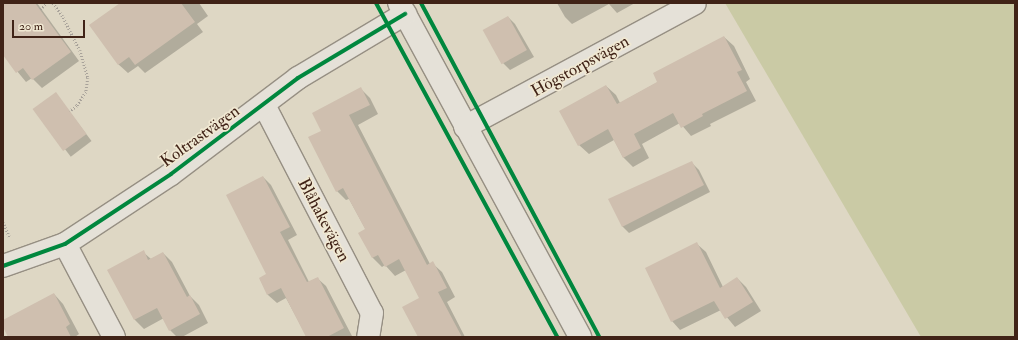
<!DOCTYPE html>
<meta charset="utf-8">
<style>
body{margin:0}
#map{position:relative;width:1018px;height:340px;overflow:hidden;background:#ded7c4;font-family:"IM FELL Double Pica",serif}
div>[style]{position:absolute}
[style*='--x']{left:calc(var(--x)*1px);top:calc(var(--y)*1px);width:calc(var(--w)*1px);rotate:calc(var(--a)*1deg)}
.green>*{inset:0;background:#cacaa5}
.shadow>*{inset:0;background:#0003;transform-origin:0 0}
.building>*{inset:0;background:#cfbfaf;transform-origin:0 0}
.path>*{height:2.5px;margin-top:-1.25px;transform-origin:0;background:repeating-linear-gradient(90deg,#a8a29a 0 1px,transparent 0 3px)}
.roads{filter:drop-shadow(1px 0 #968f83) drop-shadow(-1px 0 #968f83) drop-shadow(0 1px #968f83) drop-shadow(0 -1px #968f83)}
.minor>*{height:22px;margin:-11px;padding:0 11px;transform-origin:11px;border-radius:11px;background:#e5e1d8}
.cycleway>*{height:4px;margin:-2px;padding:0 2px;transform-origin:2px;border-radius:2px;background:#00873e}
span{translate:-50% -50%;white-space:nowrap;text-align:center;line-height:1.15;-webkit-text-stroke:3.5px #f0e8d2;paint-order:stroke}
.street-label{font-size:17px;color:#402317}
.frame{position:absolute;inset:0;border:4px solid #402317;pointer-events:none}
.scale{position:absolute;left:12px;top:20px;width:73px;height:18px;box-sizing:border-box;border:2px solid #402317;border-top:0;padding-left:5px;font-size:12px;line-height:14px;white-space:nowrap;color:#402317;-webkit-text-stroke:3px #f0e8d2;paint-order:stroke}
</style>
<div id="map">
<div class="green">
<i style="clip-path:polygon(725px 3px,1015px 3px,1015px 337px,921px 337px)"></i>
</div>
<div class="shadow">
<i style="clip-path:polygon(3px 3px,37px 3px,79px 61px,42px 88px,32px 78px,26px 82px,3px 54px)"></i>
<i style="clip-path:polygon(122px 3px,199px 3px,208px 16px,197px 24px,203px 32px,145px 73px,138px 66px,128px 73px,118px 64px)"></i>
<i style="clip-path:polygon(557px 3px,635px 3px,617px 13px,609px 4px,572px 24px,565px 17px)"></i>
<i style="clip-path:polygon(508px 17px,515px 24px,534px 57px,510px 70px,503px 63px)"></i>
<i style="clip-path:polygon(724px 37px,734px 46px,750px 79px,746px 82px,756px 101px,710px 124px,711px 126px,691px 136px,680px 123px,642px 144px,649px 158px,633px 167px,623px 157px,614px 140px,589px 154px,579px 145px,606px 86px,616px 95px,620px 103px,658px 82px)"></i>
<i style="clip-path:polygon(360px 88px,370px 98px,378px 114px,358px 125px,430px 264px,432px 263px,442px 272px,455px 297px,447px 302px,465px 337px,419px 337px,421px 298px,406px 270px,395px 276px,385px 265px,382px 267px,372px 257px,366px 230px,349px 199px,346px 200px,337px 191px,323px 131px)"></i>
<i style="left:56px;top:94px;width:59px;height:26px;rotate:53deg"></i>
<i style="clip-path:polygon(692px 163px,699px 170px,710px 192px,629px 233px,622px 226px)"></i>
<i style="clip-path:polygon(263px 177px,271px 185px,297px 235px,288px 240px,309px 282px,317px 278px,326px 286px,352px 336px,307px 337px,286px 298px,277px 303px,268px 295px,260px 279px,268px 274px)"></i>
<i style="clip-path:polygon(697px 244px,706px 252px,723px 287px,737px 278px,746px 287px,761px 311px,735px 327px,721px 310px,680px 330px,672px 321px)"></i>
<i style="clip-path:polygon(143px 252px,151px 259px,163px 253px,172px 262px,190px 296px,199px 305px,208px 323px,182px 337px,177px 337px,170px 330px,164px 318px,144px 329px,135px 320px,109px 270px)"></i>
<i style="clip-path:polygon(54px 294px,63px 304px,79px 334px,75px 337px,9px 337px,3px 325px,3px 321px)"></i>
</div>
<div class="building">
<i style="clip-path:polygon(3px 3px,35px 3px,71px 52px,32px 80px,23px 68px,16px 73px,3px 55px)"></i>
<i style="clip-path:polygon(120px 3px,181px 3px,195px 22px,135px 65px,129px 57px,118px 65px,89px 25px)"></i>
<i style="left:508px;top:16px;width:39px;height:29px;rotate:61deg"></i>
<i style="clip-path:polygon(724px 36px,742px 70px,737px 72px,747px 91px,702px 114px,703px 116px,681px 128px,673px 113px,634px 134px,641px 148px,623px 158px,608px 129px,578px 146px,559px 111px,606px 85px,617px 104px,657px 82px,653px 73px)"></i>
<i style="clip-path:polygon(361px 87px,370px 105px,349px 115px,427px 265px,433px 261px,447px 288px,438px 292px,462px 337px,418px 337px,402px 307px,419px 298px,399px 259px,385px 267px,378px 255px,372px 258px,358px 233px,365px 229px,343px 188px,336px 192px,308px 137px,321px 131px,312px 113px)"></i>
<i style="left:56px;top:92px;width:52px;height:29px;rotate:54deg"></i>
<i style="clip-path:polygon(692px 161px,704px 185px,622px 227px,608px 199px)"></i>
<i style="clip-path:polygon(263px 176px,290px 227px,280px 232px,307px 282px,318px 277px,344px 328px,327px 337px,306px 337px,281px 288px,267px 295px,259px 278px,266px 274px,226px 195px)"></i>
<i style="clip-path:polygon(697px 242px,720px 288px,737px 277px,753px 302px,725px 319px,714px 301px,671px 322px,645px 268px)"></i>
<i style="clip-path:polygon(144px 250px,148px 260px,163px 252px,187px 297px,190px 295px,200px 314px,169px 331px,157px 308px,134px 320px,107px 270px)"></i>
<i style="clip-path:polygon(54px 293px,70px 324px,66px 327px,71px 337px,8px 337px,3px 327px,3px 320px)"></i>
</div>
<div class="path">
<i style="--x:53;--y:3;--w:15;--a:53"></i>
<i style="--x:62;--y:15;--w:39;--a:63"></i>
<i style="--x:80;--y:50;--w:29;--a:74"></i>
<i style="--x:88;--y:78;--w:14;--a:98"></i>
<i style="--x:86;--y:92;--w:17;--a:123"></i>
<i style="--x:77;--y:106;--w:9;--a:144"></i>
<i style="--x:40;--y:9;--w:9;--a:-41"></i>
<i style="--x:3;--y:222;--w:17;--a:66"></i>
</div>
<div class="roads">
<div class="minor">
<i style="--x:399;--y:3;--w:380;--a:61.5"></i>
<i style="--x:264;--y:105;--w:234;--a:62.6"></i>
<i style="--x:372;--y:313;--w:24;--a:99"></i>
<i style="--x:465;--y:127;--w:261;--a:-28.3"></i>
<i style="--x:65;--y:244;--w:105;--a:62.2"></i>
<i style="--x:3;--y:266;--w:66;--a:-19.5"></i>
<i style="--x:65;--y:244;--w:127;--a:-33.4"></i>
<i style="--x:171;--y:174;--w:159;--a:-37.1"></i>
<i style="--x:298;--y:78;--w:125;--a:-30.9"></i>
</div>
</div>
<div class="cycleway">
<i style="--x:376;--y:3;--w:380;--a:61.5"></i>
<i style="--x:421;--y:3;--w:378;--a:61.9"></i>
<i style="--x:3;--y:266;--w:66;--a:-19.5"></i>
<i style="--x:65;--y:244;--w:127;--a:-33.4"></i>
<i style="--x:171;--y:174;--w:159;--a:-37.1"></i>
<i style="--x:298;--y:78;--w:125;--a:-30.9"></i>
</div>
<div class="street-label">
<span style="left:580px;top:66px;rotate:-29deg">Högstorpsvägen</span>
<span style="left:200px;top:136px;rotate:-36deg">Koltrastvägen</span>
<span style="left:324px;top:220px;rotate:62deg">Blåhakevägen</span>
</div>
<div class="frame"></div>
<div class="scale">20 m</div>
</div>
